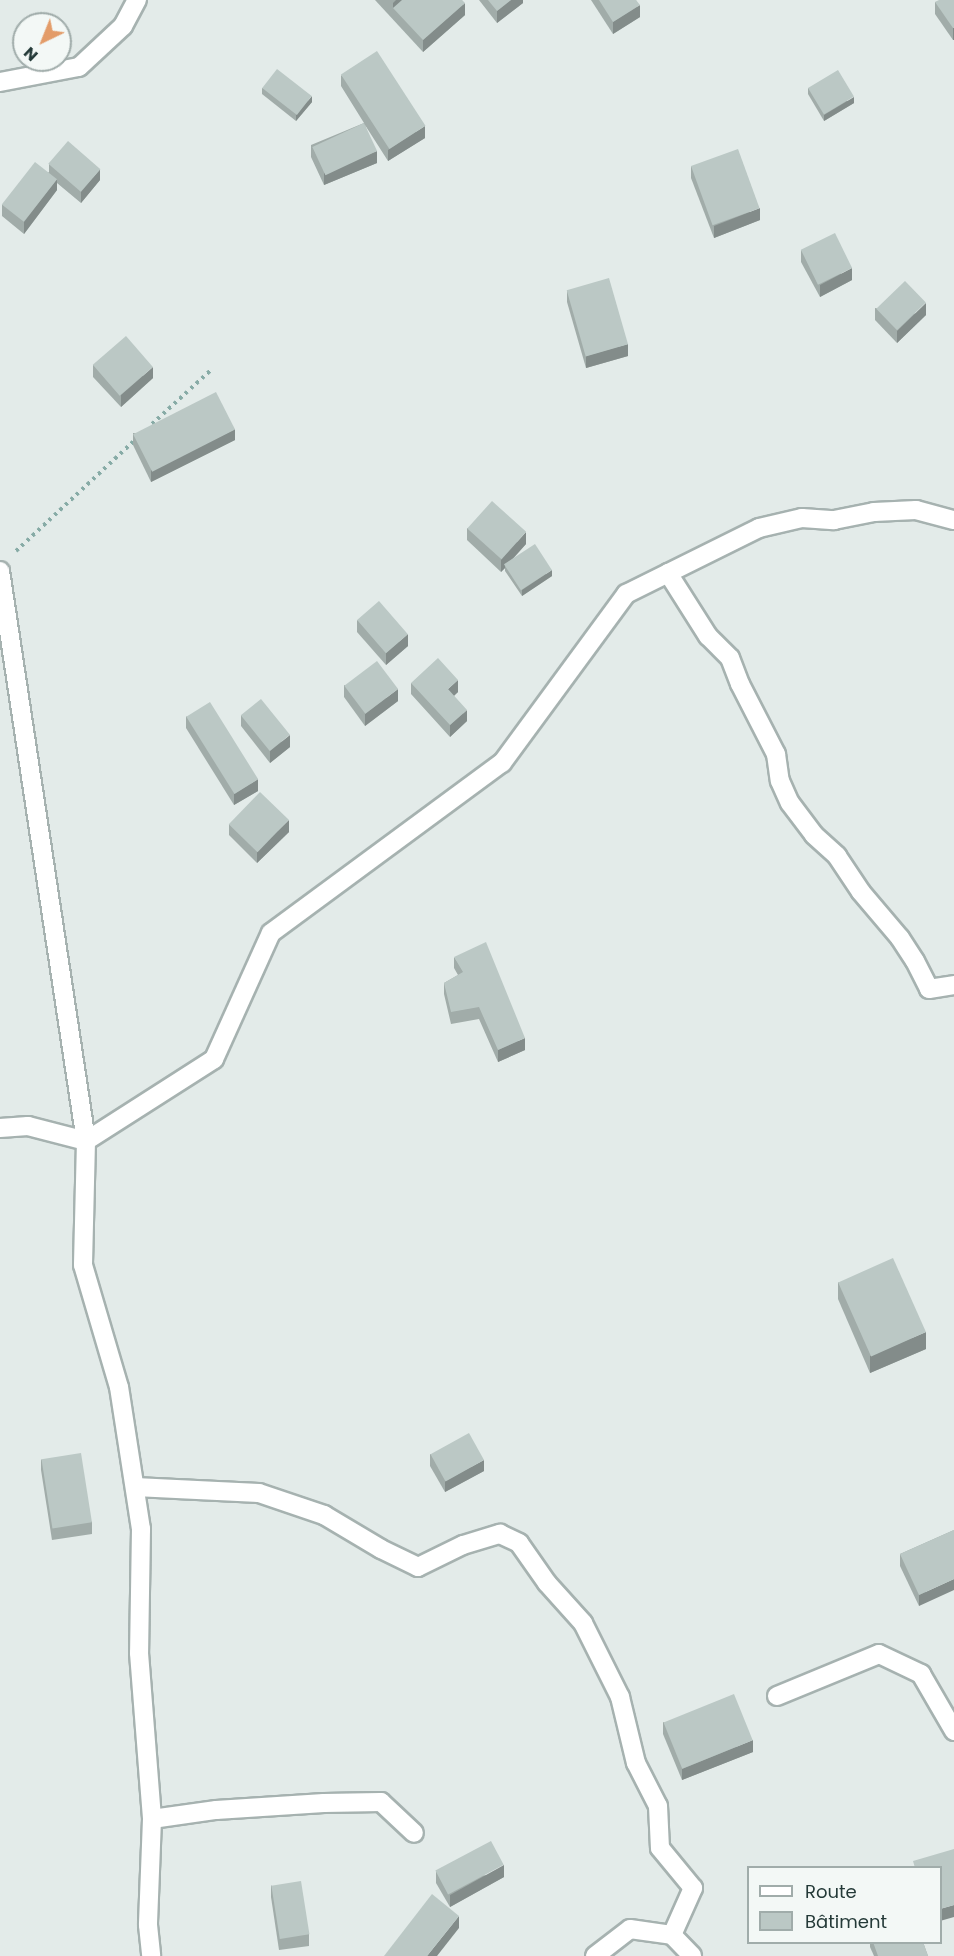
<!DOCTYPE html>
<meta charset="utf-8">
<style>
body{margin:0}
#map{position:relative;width:954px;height:1956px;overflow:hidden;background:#e3ebe9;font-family:Poppins,sans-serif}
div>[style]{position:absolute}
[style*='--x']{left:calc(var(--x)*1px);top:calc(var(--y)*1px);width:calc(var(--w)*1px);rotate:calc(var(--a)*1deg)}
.path>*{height:4px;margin-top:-2px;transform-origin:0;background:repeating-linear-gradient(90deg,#87aba6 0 3px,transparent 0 7.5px)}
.roads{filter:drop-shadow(2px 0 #a6b2b0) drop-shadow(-2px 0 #a6b2b0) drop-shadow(0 2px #a6b2b0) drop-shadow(0 -2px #a6b2b0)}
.minor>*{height:18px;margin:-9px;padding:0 9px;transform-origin:9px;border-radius:9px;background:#fff}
.secondary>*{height:18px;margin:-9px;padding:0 9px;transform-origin:9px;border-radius:9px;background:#fff}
.wall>*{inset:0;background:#a1aca9}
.shaded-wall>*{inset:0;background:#838c8a;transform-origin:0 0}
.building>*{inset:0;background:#bbc8c5;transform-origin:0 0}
span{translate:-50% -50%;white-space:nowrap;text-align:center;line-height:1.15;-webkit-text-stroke:4.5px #f3f8f6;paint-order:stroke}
.legend{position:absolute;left:747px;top:1866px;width:195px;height:78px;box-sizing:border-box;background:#f3f8f6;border:2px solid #a0acaa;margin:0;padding:8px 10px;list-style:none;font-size:18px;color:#243a38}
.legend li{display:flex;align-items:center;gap:12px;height:30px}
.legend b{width:30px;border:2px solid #a0acaa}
.north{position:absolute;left:12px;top:12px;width:60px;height:60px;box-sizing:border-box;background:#f3f8f6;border:2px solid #a0acaa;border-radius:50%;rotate:223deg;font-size:16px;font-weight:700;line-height:24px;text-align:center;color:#243a38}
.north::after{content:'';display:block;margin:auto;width:21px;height:27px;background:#e39c69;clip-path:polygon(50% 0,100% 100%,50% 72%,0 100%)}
</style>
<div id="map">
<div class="path">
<i style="--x:152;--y:424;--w:80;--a:-42.5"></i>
<i style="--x:16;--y:551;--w:163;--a:-43"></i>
</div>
<div class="roads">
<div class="minor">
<i style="--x:0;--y:82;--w:80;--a:-10.8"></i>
<i style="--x:79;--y:67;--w:60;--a:-43"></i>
<i style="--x:123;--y:26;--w:30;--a:-62"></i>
<i style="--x:668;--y:573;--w:75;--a:57.6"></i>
<i style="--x:708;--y:636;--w:31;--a:45"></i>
<i style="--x:730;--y:658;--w:28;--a:69"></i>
<i style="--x:740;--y:684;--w:79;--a:62.8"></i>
<i style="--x:776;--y:754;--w:27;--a:82"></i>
<i style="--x:780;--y:781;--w:24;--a:66"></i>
<i style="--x:790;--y:803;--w:40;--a:53"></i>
<i style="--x:814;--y:835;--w:31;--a:42"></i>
<i style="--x:837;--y:856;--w:43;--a:56.3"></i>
<i style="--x:861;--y:892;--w:60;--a:49.7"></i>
<i style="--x:900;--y:938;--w:27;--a:57"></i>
<i style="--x:915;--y:961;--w:31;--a:63"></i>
<i style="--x:929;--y:989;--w:25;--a:-9"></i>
<i style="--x:0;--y:1128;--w:28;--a:-4"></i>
<i style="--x:28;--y:1126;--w:60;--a:14.5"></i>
<i style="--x:86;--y:1141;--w:152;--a:-32.6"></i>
<i style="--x:214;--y:1059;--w:138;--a:-65.7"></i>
<i style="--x:271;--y:933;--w:287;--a:-36.4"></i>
<i style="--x:502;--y:763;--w:210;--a:-53.7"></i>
<i style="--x:626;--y:594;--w:148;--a:-26.4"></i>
<i style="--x:759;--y:528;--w:44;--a:-13.1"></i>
<i style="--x:802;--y:518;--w:32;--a:4"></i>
<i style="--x:834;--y:520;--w:41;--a:-11.3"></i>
<i style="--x:874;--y:512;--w:42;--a:-2.7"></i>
<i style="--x:916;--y:510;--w:39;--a:15"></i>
<i style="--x:135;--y:1487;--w:124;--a:2.8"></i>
<i style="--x:259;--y:1493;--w:69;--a:18.7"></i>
<i style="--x:324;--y:1515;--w:66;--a:30.8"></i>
<i style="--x:381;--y:1549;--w:41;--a:25.9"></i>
<i style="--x:418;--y:1567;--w:50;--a:-26.1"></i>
<i style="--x:463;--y:1545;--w:39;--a:-17"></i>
<i style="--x:500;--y:1534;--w:21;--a:25"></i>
<i style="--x:519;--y:1543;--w:49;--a:55"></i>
<i style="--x:547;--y:1583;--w:54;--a:48"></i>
<i style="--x:583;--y:1623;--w:83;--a:63.4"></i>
<i style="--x:620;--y:1697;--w:68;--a:76.4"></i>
<i style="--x:636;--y:1763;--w:48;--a:62.9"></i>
<i style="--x:658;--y:1806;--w:42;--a:87.3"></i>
<i style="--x:660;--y:1848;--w:52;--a:50.5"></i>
<i style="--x:693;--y:1888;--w:51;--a:114.1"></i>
<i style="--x:777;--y:1696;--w:110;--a:-22.4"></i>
<i style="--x:879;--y:1654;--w:47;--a:25.5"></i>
<i style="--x:921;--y:1674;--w:66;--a:59.9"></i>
<i style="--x:152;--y:1819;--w:65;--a:-8"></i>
<i style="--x:216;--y:1810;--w:108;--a:-3.7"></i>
<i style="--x:324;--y:1803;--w:57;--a:-1"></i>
<i style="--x:381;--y:1802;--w:45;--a:43.2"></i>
<i style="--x:595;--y:1956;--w:44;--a:-37.6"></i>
<i style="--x:630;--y:1929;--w:42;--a:8.1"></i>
<i style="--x:672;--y:1935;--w:29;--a:46"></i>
</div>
<div class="secondary">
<i style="--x:0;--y:571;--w:576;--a:81.42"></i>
<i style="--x:86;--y:1141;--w:124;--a:91.4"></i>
<i style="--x:83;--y:1265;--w:127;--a:73.6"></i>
<i style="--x:119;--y:1387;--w:144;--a:81.2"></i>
<i style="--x:141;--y:1529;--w:124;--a:90.9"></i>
<i style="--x:139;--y:1653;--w:167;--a:85.5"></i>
<i style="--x:152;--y:1819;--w:106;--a:92.2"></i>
<i style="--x:148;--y:1925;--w:31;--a:84"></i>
</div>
</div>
<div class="wall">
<i style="clip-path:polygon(375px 0,462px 0,465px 15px,423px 52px)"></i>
<i style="clip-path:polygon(479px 0,523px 0,523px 3px,497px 23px)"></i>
<i style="clip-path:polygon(591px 0,636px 0,640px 17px,613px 34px)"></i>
<i style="clip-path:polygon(954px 0,954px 39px,953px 40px,935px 14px,935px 2px)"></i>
<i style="clip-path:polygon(341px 75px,425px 138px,388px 161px,365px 125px,377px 163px,324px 185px,311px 157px,311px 145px,364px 123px,341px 86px)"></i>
<i style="clip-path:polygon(262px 88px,312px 102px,296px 121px,262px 94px)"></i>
<i style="clip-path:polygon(808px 88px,854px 103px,824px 121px,808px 94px)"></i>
<i style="clip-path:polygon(49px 164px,100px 180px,81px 203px,57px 183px,57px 190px,24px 234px,2px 216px,2px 205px,49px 172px)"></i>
<i style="clip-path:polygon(691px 166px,760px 220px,714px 238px,691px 178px)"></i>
<i style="clip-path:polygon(801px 250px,852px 280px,820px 297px,801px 262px)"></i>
<i style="clip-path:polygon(567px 290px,628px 356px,586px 368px,567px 302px)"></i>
<i style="clip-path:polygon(875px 308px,926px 315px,897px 343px,875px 320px)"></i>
<i style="clip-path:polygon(93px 365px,153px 378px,121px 407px,93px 377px)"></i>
<i style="clip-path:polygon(133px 433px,235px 440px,151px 482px,133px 445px)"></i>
<i style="clip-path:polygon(467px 528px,526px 544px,512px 560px,552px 576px,522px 596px,505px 571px,505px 568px,501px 572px,467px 540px)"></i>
<i style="clip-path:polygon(357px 620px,408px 646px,386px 665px,357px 632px)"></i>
<i style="clip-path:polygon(411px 683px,458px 692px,454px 696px,467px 721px,450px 737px,411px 694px)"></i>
<i style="clip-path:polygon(344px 685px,398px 701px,365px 726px,344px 697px)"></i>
<i style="clip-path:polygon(241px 715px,290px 747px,270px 763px,241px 726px)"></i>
<i style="clip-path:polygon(186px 716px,258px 791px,234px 805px,186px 728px)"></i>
<i style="clip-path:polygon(229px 824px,289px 832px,257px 863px,229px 835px)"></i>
<i style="clip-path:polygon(454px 957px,525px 1050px,498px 1062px,479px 1019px,451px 1024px,444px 994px,444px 983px,458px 975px,454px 968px)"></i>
<i style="clip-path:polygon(838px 1282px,926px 1349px,870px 1373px,838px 1299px)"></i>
<i style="clip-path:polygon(430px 1454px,484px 1471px,445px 1492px,430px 1466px)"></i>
<i style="clip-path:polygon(41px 1459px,92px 1522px,92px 1534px,52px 1540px,41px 1470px)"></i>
<i style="clip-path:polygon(954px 1530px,919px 1606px,900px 1566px,900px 1554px)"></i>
<i style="clip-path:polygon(663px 1722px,753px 1752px,682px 1780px,663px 1734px)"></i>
<i style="clip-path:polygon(436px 1871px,504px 1877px,450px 1907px,436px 1883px)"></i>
<i style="clip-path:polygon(271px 1885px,309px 1934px,309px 1946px,279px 1950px,271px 1897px)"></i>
<i style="clip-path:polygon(870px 1942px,923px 1942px,928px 1956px,874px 1956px,870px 1947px)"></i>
</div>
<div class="shaded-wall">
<i style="clip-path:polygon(396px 0,415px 0,393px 8px,393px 3px)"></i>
<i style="clip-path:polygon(511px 0,523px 0,523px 3px,497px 23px,497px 11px)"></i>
<i style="clip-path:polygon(465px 3px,465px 15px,423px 52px,423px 40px)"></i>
<i style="clip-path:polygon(640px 5px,640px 17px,613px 34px,613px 22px)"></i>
<i style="left:953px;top:28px;width:1px;height:12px"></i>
<i style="clip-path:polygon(312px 96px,312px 102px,296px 121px,296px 115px)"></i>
<i style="clip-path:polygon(854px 97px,854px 103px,824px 121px,824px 115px)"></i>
<i style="clip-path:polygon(425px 126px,425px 138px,388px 161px,388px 150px)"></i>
<i style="clip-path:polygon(377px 151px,377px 163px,324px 185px,324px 173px)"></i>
<i style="clip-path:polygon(100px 169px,100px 180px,81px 203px,81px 192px)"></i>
<i style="clip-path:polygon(57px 179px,57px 190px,24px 234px,24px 222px)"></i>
<i style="clip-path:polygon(760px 208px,760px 220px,714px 238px,714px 226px)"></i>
<i style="clip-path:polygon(852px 268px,852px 280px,820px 297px,820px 285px)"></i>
<i style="clip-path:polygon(926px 303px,926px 315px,897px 343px,897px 331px)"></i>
<i style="clip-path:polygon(628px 344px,628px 356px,586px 368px,586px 356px)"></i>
<i style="clip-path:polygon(153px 367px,153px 378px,121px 407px,121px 395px)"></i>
<i style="clip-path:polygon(235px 429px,235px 440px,151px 482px,151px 470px)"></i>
<i style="clip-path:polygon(526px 532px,526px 544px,506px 566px,505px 565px,505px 568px,501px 572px,501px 560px)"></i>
<i style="clip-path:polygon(552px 570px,552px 576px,522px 596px,522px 590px)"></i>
<i style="clip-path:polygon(408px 634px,408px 646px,386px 665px,386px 653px)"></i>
<i style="clip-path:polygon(458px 680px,458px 692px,448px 701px,448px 689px)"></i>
<i style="clip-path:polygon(398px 689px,398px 701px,365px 726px,365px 714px)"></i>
<i style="clip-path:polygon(467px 710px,467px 721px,450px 737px,450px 725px)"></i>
<i style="clip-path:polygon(290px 735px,290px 747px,270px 763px,270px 751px)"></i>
<i style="clip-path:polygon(258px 779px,258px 791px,234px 805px,234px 794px)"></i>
<i style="clip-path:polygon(289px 820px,289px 832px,257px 863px,257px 851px)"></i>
<i style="clip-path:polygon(525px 1038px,525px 1050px,498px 1062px,498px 1050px)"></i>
<i style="clip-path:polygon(926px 1332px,926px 1349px,870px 1373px,870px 1356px)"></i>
<i style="clip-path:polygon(484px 1460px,484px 1471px,445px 1492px,445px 1481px)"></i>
<i style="clip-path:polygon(954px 1579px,954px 1590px,919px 1606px,919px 1595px)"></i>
<i style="clip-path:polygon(753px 1740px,753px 1752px,682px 1780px,682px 1769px)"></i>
<i style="clip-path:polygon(504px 1865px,504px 1877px,450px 1907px,450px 1895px)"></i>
<i style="clip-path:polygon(954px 1905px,954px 1917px,940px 1921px,940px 1909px)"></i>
<i style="clip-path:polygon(459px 1916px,459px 1928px,437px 1956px,427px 1956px)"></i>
</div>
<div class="building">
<i style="clip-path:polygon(402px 0,462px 0,465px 3px,423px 40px,393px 8px)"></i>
<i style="clip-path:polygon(488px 0,511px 0,497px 11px)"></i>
<i style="clip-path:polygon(599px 0,636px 0,640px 5px,613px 22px)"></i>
<i style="clip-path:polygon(939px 0,954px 0,954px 28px,953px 28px,935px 2px)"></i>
<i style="left:377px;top:51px;width:89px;height:43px;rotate:57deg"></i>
<i style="left:277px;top:69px;width:44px;height:24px;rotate:38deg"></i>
<i style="left:838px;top:70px;width:31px;height:35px;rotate:59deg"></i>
<i style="left:364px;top:123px;width:31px;height:57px;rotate:65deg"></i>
<i style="left:68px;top:141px;width:43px;height:30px;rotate:41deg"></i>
<i style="left:738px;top:149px;width:63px;height:50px;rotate:70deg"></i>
<i style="left:35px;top:162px;width:28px;height:54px;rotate:38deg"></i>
<i style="left:835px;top:233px;width:39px;height:38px;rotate:64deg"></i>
<i style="left:609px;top:278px;width:69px;height:44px;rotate:74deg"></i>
<i style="left:905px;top:281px;width:30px;height:40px;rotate:46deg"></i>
<i style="left:126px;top:336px;width:41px;height:44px;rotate:49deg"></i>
<i style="left:216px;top:392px;width:42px;height:93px;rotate:63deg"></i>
<i style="left:492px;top:501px;width:46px;height:37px;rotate:42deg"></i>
<i style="left:535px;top:544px;width:31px;height:37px;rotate:57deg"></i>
<i style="left:379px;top:601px;width:44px;height:29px;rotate:49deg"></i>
<i style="clip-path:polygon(438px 658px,458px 680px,448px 689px,467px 710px,450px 725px,411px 683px)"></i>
<i style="left:377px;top:661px;width:35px;height:41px;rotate:53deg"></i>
<i style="left:261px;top:699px;width:46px;height:26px;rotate:51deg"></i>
<i style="left:210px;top:702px;width:91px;height:28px;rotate:58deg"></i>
<i style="left:260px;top:792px;width:40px;height:45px;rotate:44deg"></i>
<i style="clip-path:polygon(486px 942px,525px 1038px,498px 1050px,479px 1007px,451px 1012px,444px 983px,463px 972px,454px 957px)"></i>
<i style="left:893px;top:1258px;width:81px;height:60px;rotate:66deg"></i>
<i style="left:469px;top:1433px;width:31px;height:44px;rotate:61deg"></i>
<i style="left:81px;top:1453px;width:70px;height:40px;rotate:81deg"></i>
<i style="clip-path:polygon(954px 1530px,954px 1579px,919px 1595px,900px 1554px)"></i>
<i style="left:734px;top:1694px;width:50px;height:76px;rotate:68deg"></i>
<i style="left:491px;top:1841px;width:27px;height:63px;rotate:62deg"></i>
<i style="clip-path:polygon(954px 1849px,954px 1905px,940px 1909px,940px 1868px,915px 1868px,913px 1861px)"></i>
<i style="left:301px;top:1881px;width:54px;height:30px;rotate:81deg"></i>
<i style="clip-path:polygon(432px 1894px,459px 1916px,427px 1956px,384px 1956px)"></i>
<i style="clip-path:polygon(873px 1942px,923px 1942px,928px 1956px,878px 1956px)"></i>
</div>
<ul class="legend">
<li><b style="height:8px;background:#fff"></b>Route</li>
<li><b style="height:16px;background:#bbc8c5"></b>Bâtiment</li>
</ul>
<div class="north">N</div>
</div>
